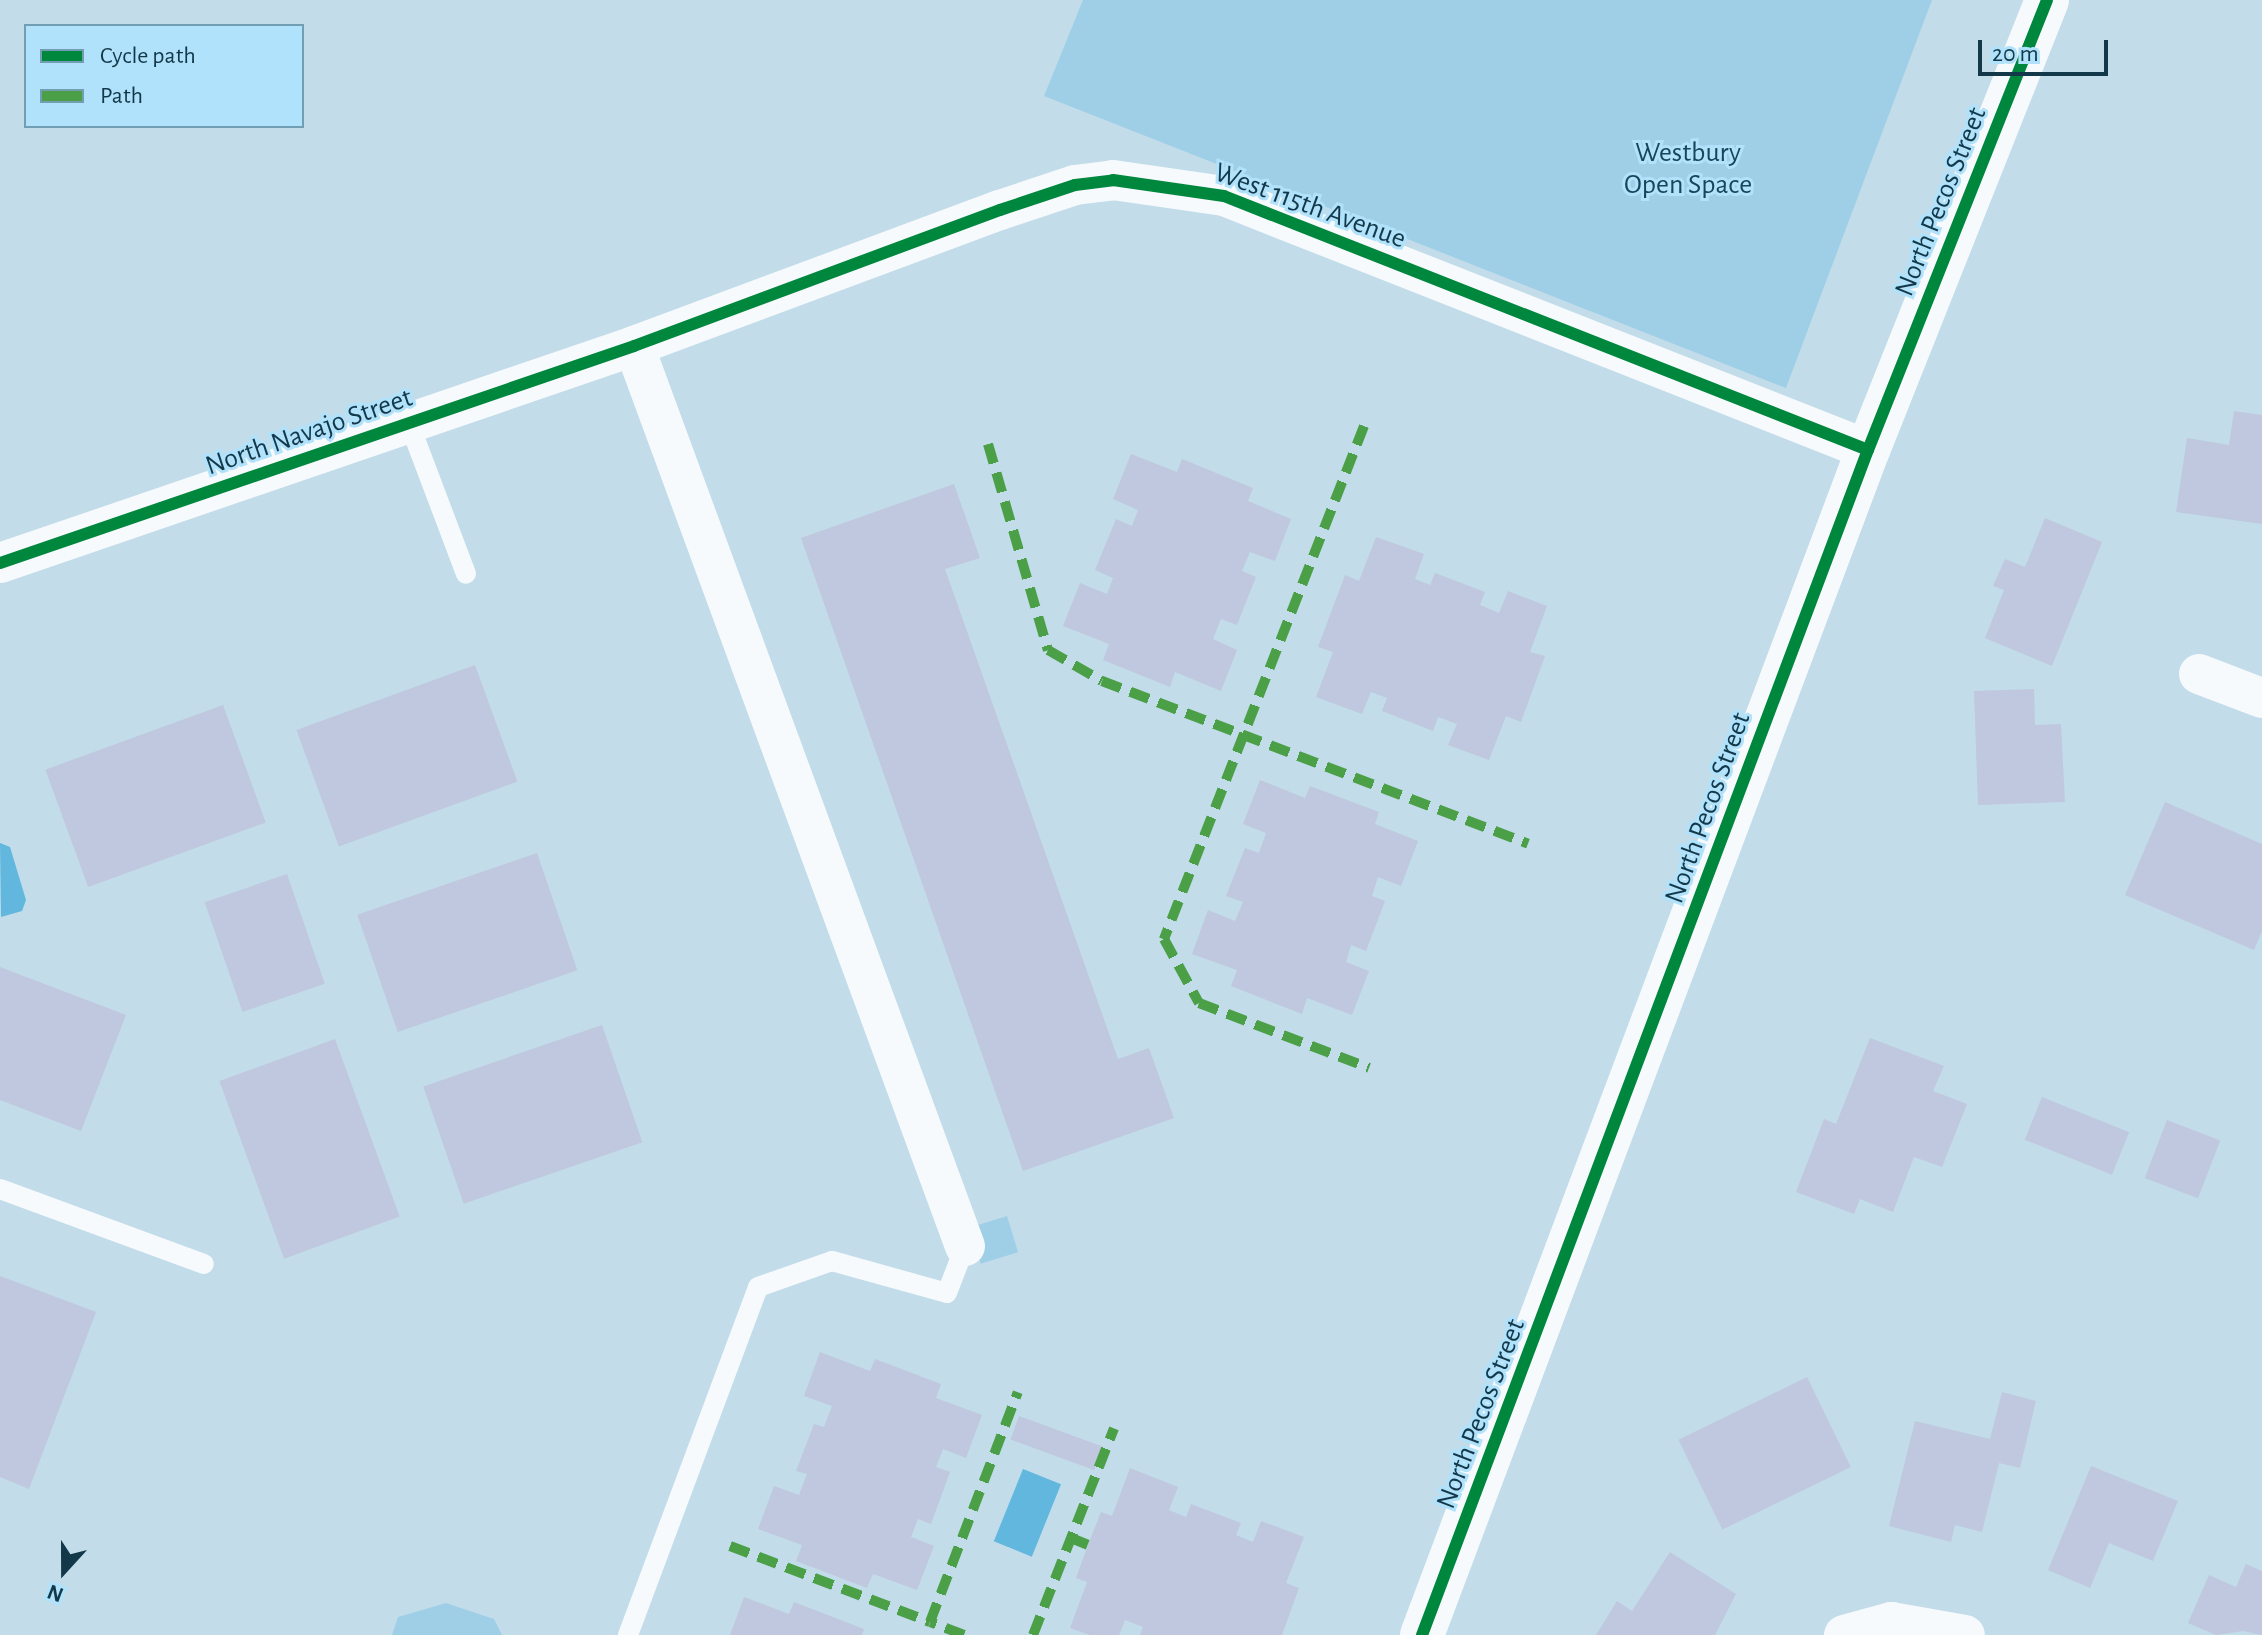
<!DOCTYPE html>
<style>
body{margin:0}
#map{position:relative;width:2262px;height:1635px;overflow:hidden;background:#c2dcea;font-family:"Alegreya Sans",sans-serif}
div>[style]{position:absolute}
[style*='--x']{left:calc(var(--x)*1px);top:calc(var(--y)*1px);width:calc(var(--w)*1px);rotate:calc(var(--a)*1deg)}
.green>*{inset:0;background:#9fcfe7;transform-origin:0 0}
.water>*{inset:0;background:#61b7dd;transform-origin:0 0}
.building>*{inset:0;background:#bfc8de;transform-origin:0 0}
.lane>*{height:20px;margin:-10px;padding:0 10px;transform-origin:10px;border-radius:10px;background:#f6fafc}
.street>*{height:40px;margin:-20px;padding:0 20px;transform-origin:20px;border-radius:20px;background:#f6fafc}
.secondary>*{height:44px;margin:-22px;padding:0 22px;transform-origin:22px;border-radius:22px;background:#f6fafc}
.quiet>*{height:10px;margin-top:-5px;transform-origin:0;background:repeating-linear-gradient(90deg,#4a9f47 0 20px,transparent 0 30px)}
.cycleway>*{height:12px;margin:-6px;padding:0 6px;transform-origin:6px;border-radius:6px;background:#00873e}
span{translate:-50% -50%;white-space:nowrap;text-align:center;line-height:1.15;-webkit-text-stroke:6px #b1e2fb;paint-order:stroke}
.park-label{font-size:28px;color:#174559}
.street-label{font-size:28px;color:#133849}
.legend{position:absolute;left:24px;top:24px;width:280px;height:104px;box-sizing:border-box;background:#b1e2fb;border:2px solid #729eb4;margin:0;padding:10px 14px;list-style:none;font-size:24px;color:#133849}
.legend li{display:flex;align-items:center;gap:16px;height:40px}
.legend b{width:40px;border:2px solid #729eb4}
.north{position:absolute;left:24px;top:1531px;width:80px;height:80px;-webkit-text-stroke:6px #b1e2fb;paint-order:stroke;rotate:201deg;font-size:22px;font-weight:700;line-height:32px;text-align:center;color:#133849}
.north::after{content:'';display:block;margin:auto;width:28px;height:36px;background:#133849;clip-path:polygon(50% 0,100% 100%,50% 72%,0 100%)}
.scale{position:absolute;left:1978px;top:40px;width:130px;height:36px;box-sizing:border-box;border:4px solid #133849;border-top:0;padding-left:10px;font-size:24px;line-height:28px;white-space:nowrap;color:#133849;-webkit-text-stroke:6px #b1e2fb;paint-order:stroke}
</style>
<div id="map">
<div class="green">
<i style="clip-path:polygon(1083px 0,1932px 0,1786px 388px,1044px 96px)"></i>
<i style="left:1007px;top:1216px;width:38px;height:39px;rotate:73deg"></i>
<i style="clip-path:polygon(446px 1603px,494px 1619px,502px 1635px,392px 1635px,398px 1617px)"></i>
</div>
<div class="water">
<i style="clip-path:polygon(0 843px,10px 847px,26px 900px,22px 911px,1px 917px)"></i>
<i style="left:1023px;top:1469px;width:41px;height:78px;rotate:22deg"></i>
</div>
<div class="building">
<i style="clip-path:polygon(2234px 411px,2262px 415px,2262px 524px,2176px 512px,2187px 438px,2229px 445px)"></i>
<i style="clip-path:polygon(1131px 454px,1177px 472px,1182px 459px,1253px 488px,1248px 501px,1291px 519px,1275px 561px,1250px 552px,1242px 571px,1256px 577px,1237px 625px,1221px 619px,1213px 639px,1237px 650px,1221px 691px,1175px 672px,1170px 687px,1103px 660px,1109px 644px,1063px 626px,1080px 583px,1107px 594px,1113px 578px,1095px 570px,1116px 519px,1132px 526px,1138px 510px,1113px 499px)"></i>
<i style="clip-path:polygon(954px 484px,980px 558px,945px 569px,1118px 1059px,1149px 1048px,1174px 1118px,1023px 1171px,801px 538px)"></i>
<i style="clip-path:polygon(2045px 518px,2102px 542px,2052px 666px,1985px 638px,2004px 590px,1993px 586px,2005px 559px,2025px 567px)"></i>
<i style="clip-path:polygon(1376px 537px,1424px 554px,1415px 579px,1430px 585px,1435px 573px,1485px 592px,1480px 605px,1499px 613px,1508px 591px,1547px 606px,1530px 652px,1545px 656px,1521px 722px,1506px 716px,1489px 760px,1448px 745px,1457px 724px,1438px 717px,1433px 731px,1382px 711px,1387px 698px,1371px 692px,1362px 714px,1316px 697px,1333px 652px,1318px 647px,1345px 575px,1359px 581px)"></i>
<i style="left:475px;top:665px;width:124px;height:190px;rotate:70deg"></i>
<i style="clip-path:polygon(2034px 689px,2035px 725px,2061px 724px,2065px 802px,1978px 805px,1974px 691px)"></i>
<i style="left:223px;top:705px;width:125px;height:189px;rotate:70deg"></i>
<i style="clip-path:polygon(1260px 780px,1305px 798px,1310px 786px,1379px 812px,1375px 824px,1418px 841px,1401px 886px,1378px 877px,1372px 896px,1385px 901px,1366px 951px,1351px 945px,1346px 962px,1369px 971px,1352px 1015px,1307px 998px,1302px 1014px,1231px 986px,1237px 970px,1192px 954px,1208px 910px,1235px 921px,1243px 902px,1226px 896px,1245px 848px,1259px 853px,1266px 833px,1243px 824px)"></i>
<i style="clip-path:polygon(2165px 802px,2262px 844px,2262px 931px,2254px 950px,2125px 895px)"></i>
<i style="left:537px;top:853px;width:124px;height:190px;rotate:71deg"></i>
<i style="left:287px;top:874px;width:116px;height:87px;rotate:71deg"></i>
<i style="clip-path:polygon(0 967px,126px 1015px,81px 1131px,0 1100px)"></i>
<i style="left:602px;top:1025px;width:124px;height:189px;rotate:71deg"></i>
<i style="clip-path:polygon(1870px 1038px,1944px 1066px,1933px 1091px,1967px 1104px,1942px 1167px,1914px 1157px,1893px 1212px,1860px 1199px,1854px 1214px,1796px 1192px,1824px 1119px,1836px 1124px)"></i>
<i style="left:335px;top:1039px;width:189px;height:123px;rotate:70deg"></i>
<i style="left:2042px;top:1097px;width:94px;height:46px;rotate:22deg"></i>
<i style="left:2167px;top:1120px;width:57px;height:62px;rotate:21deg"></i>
<i style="clip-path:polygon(0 1276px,96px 1312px,29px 1489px,0 1477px)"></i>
<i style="clip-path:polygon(820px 1352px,870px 1371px,875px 1359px,941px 1384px,936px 1398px,982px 1415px,966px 1458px,943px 1449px,936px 1467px,950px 1472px,931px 1524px,918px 1519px,911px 1537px,934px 1546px,917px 1590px,873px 1574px,867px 1588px,796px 1561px,802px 1545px,758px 1529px,774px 1486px,799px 1495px,807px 1474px,796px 1471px,814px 1424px,824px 1427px,832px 1406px,804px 1396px)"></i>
<i style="left:1807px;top:1377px;width:100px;height:143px;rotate:64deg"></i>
<i style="clip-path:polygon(2002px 1392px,2036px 1401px,2020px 1468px,1999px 1463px,1982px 1532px,1955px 1525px,1951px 1542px,1889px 1526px,1915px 1421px,1990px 1439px)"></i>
<i style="left:1019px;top:1416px;width:89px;height:25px;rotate:20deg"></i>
<i style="clip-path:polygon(2091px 1466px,2178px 1501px,2153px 1561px,2109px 1543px,2090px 1588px,2048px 1570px)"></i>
<i style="clip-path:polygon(1130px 1468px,1178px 1487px,1169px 1510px,1186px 1517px,1191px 1504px,1241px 1523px,1236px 1535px,1253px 1542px,1261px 1521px,1304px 1537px,1286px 1583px,1299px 1588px,1282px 1635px,1140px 1635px,1143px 1627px,1125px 1620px,1119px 1635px,1090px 1635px,1070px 1628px,1087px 1582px,1076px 1578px,1088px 1545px,1101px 1512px,1112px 1516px)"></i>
<i style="clip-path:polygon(1670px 1552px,1736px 1594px,1715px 1635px,1596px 1635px,1617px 1601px,1632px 1611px)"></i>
<i style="clip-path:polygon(2246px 1564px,2262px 1571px,2262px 1635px,2243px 1631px,2216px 1635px,2188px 1623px,2209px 1575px,2236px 1587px)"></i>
<i style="clip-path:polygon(744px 1597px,789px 1614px,794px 1602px,864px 1629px,862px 1635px,730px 1635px)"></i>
</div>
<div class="lane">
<i style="--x:409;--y:423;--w:161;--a:69.3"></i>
<i style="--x:0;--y:1189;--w:217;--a:20.2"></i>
<i style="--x:628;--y:1635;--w:371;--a:-69.5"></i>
<i style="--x:758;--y:1287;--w:78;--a:-19.4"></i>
<i style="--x:832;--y:1261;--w:119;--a:15.5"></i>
<i style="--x:947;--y:1293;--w:50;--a:-69"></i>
</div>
<div class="street">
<i style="--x:634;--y:346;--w:959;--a:69.81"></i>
<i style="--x:0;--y:563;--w:670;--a:-18.89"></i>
<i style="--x:634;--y:346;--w:390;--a:-20.4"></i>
<i style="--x:1000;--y:210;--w:79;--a:-18.4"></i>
<i style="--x:1075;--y:185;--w:38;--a:-7"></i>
<i style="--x:1113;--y:180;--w:112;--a:8.2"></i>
<i style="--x:1224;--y:196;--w:692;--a:21.52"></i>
<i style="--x:2199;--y:674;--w:67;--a:20.9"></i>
<i style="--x:1844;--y:1635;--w:49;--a:-15.5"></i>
<i style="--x:1891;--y:1622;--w:75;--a:10"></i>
</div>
<div class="secondary">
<i style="--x:1422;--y:1635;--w:1266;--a:-69.38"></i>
<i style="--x:1868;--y:450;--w:484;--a:-68.3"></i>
</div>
<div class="quiet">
<i style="--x:1364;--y:426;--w:551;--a:111.3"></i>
<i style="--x:1164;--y:939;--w:73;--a:61.3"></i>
<i style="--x:1199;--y:1003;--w:182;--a:20.9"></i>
<i style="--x:988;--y:444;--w:215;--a:73.8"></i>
<i style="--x:1048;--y:650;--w:62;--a:29.9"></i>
<i style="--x:1102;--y:681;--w:456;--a:20.9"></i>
<i style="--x:1071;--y:1538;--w:18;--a:22"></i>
<i style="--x:730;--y:1546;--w:214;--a:20.8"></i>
<i style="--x:964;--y:1635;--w:36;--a:-159"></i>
<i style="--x:930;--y:1622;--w:246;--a:-69.1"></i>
<i style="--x:1033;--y:1635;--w:222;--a:-68.6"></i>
</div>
<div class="cycleway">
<i style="--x:0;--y:563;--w:670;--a:-18.89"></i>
<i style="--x:634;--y:346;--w:390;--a:-20.4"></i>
<i style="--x:1000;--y:210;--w:79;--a:-18.4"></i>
<i style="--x:1075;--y:185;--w:38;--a:-7"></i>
<i style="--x:1113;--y:180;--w:112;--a:8.2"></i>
<i style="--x:1224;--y:196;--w:692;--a:21.52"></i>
<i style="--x:1422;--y:1635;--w:1266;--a:-69.38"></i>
<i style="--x:1868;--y:450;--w:484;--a:-68.3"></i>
</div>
<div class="park-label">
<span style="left:1688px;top:169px">Westbury<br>Open Space</span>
</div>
<div class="street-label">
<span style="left:1941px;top:202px;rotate:-68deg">North Pecos Street</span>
<span style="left:1310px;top:206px;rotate:20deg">West 115th Avenue</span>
<span style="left:309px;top:432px;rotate:-19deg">North Navajo Street</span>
<span style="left:1708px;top:808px;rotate:-70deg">North Pecos Street</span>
<span style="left:1481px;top:1414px;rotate:-69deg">North Pecos Street</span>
</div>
<ul class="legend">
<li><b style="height:10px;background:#00873e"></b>Cycle path</li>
<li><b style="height:10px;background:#4a9f47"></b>Path</li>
</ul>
<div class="north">N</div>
<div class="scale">20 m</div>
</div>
